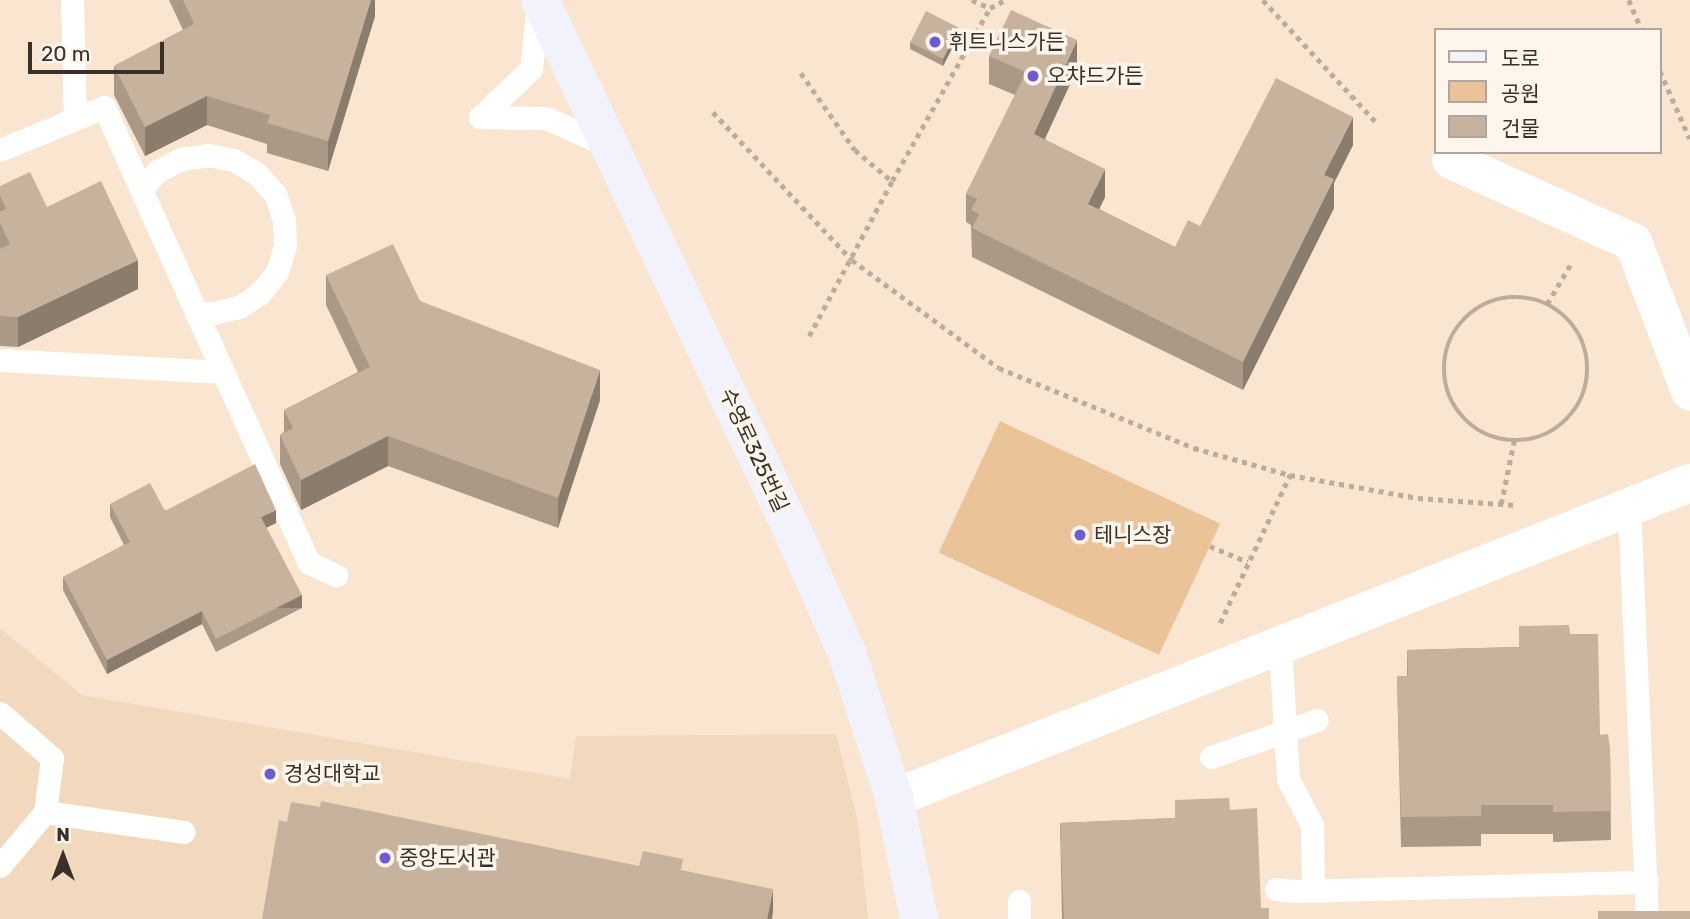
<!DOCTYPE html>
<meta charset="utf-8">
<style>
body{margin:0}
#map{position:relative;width:1690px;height:919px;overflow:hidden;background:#fae6d0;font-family:Rubik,"Noto Sans KR",sans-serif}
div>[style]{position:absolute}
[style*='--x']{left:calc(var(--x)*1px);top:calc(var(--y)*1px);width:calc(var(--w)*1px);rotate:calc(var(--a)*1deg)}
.built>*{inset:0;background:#f2d9be}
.green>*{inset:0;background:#ebc399;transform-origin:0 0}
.path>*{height:4.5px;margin-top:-2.25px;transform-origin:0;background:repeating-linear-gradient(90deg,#bcac9b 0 5px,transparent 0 10px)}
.path>.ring{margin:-2.25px;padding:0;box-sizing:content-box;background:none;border:4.5px solid #bcac9b;border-radius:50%}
.lane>*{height:23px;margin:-11.5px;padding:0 11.5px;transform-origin:11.5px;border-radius:11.5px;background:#fff}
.street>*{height:38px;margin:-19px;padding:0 19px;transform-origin:19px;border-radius:19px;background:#fff}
.secondary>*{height:38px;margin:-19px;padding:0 19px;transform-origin:19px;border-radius:19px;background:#f2f2fd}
.wall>*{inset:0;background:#aa9987}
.shaded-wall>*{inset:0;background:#8b7d6e;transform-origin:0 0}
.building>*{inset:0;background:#c6b29d;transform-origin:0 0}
.dots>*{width:19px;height:19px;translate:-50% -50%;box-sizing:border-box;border:4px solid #fef5ed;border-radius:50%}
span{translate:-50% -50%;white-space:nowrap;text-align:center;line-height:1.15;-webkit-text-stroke:7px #fef5ed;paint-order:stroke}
.poi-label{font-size:21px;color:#393129}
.left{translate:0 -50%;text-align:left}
.street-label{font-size:21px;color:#393129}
.legend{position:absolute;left:1434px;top:28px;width:228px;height:126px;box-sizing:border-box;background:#fef5ed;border:2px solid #afa79f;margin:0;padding:9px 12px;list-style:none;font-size:21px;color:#393129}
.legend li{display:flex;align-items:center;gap:14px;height:35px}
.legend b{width:35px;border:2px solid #afa79f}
.north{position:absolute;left:28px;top:821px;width:70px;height:70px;-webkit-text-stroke:5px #fef5ed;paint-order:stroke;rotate:0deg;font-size:19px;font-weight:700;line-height:28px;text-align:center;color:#393129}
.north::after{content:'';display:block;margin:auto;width:24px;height:32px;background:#393129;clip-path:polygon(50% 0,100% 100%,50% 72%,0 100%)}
.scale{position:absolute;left:28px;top:42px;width:136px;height:32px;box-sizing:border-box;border:4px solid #393129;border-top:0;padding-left:9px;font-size:21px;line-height:24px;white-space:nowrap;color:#393129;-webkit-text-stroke:5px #fef5ed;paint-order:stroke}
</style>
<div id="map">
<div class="built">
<i style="clip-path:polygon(0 628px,82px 695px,570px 779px,576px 736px,836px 734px,858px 822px,868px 919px,0 919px)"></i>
</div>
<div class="green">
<i style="left:1000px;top:421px;width:243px;height:145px;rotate:25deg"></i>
</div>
<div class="path">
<i style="--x:972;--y:0;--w:20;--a:24"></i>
<i style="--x:990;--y:8;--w:17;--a:-28"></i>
<i style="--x:1263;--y:0;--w:166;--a:47.2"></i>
<i style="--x:1629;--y:0;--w:33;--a:67"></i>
<i style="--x:1660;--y:71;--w:74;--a:66.2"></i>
<i style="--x:801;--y:73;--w:94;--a:55"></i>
<i style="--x:855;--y:150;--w:48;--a:40"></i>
<i style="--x:713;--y:112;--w:203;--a:46.8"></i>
<i style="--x:852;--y:260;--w:182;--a:36.3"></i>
<i style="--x:999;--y:368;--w:211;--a:22.3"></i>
<i style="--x:1194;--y:448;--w:100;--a:15.7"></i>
<i style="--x:1290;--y:475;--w:130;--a:10.2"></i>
<i style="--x:1418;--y:498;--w:97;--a:4.1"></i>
<i class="ring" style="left:1444px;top:297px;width:139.5px;height:139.5px"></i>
<i style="--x:1547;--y:304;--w:49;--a:-59.2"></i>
<i style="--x:809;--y:336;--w:176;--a:-61.8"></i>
<i style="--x:892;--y:181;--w:199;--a:-60.5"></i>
<i style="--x:1501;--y:504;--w:64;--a:-78.3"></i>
<i style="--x:1210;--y:546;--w:41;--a:22.8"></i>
<i style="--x:1220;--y:623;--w:164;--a:-64.7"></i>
</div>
<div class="lane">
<i style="--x:72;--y:0;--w:119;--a:88.6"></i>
<i style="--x:480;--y:117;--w:70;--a:-43.3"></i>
<i style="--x:531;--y:69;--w:66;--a:-83.9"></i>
<i style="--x:480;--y:117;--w:66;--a:0.9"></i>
<i style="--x:546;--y:118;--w:69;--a:24"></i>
<i style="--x:0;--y:150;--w:113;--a:-22.5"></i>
<i style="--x:104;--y:107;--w:500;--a:65.8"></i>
<i style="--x:309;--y:563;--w:30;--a:24"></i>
<i style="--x:141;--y:189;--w:25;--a:-47"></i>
<i style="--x:158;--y:171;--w:26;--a:-28"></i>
<i style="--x:181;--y:159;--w:27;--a:-8"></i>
<i style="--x:208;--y:155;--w:26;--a:11"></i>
<i style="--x:234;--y:160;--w:27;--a:31"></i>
<i style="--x:257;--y:174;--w:27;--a:48"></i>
<i style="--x:275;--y:194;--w:28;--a:71"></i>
<i style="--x:284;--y:220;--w:26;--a:88"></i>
<i style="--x:285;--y:246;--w:27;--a:107"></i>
<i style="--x:277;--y:272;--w:27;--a:129"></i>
<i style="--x:260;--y:293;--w:25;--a:146"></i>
<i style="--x:239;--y:307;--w:26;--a:167"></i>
<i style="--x:214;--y:313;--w:18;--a:180"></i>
<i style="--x:0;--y:360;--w:223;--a:3.1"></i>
<i style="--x:1629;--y:507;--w:412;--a:87.5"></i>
<i style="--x:1280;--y:647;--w:132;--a:86.5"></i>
<i style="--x:1288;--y:779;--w:52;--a:62.4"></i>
<i style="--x:1312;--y:825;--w:65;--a:89.1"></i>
<i style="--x:0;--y:713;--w:69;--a:40.9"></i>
<i style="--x:52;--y:758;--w:54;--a:97.4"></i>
<i style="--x:1211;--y:757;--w:112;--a:-19.2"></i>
<i style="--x:0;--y:866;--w:70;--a:-50.2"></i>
<i style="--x:45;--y:812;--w:140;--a:8.2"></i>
<i style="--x:1276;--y:889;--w:18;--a:6"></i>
<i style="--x:1294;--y:891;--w:353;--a:-1.5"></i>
<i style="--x:1019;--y:901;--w:18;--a:90"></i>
</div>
<div class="street">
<i style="--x:1451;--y:160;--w:200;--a:24.3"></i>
<i style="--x:1633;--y:242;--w:160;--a:69.1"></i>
<i style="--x:894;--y:798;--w:856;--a:-21.59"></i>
</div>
<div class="secondary">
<i style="--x:540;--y:0;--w:591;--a:64.56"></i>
<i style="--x:794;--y:534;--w:130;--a:66"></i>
<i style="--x:847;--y:653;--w:152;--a:72"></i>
<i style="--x:894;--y:798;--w:124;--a:78.3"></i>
</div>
<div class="wall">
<i style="clip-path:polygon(169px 0,375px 0,375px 16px,328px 171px,267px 153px,267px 144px,207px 125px,145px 156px,114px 95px,114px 66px,183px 30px)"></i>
<i style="clip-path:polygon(959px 35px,943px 66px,910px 49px,910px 42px)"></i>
<i style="clip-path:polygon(989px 56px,1077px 69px,1045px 139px,1105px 197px,1099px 209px,1175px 247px,1200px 226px,1353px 145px,1334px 183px,1334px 208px,1243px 390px,972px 257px,971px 225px,966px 222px,966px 194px,1015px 95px,989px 84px)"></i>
<i style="clip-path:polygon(0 186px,47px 207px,138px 289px,18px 347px,0 346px)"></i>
<i style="clip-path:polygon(326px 275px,420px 301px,600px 400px,558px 528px,388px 466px,301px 510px,280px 464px,280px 435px,284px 432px,284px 410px,358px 372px,326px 305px)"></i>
<i style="clip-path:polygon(110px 504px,276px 523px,266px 528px,302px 608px,216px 652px,202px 624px,107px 674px,63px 590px,63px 577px,124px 545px,110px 517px)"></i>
<i style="clip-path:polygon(1570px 634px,1600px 735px,1610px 748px,1611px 840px,1553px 842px,1553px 834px,1481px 834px,1481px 846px,1401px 847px,1397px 676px,1407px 676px,1407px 650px,1519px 647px)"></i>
<i style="clip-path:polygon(1175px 800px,1230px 810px,1261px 908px,1269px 919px,1062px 919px,1060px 823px,1175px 818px)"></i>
</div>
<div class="shaded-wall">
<i style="clip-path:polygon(371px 0,375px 0,375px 16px,328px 171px,328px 141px)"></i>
<i style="clip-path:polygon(959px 28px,959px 35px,943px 66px,943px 59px)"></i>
<i style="clip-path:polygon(1077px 40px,1077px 69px,1034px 162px,1034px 134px)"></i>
<i style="clip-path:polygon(207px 96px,207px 125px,145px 156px,145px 127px)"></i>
<i style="clip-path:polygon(1353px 117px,1353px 145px,1334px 183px,1334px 208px,1243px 390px,1243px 362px,1324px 175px)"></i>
<i style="clip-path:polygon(1105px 169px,1105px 197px,1088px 232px,1088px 204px)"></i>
<i style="clip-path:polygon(138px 260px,138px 289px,18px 347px,18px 317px)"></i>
<i style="clip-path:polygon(600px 370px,600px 400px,558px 528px,558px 498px)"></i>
<i style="clip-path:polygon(388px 436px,388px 466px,301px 510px,301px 480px)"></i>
<i style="clip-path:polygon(276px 510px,276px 523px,261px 530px,261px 517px)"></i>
<i style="left:302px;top:595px;width:13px;height:97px;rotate:90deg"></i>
<i style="clip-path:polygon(202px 611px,202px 624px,107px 674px,107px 660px)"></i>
<i style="clip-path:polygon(773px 889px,773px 911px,772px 919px,767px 919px)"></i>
</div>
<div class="building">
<i style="clip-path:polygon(183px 0,371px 0,328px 141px,267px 123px,270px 115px,207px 96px,145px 127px,114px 66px,194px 24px)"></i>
<i style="clip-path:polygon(1011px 10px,1077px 40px,1034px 134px,1105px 169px,1088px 204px,1175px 247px,1188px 220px,1200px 226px,1276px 78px,1353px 117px,1324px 175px,1334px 179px,1243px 362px,972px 228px,979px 214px,971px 210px,977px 199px,966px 194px,1026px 72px,989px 56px)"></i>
<i style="left:926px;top:11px;width:37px;height:35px;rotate:27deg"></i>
<i style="clip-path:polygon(30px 172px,47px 207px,101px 181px,138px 260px,18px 317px,0 316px,0 249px,10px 244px,0 223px,0 212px,6px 209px,0 196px,0 186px)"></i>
<i style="clip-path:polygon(393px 244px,420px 301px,600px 370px,558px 498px,388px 436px,301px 480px,280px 435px,293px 428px,284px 410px,370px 367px,326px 275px)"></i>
<i style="clip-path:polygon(255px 464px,276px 510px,261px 517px,302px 595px,216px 639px,202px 611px,107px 660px,63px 577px,130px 542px,110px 504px,150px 483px,165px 511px)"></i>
<i style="clip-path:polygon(1569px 625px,1570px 634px,1598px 634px,1600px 735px,1608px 734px,1610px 748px,1611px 811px,1553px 812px,1553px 805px,1481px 805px,1481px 816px,1401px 817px,1397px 676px,1408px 676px,1407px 650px,1519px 647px,1519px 626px)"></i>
<i style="clip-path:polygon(1229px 798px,1230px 810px,1257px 808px,1261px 908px,1269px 908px,1269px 919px,1064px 919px,1060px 823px,1175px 818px,1175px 800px)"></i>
<i style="clip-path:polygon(321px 801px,639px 866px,643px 851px,683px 859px,681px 870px,773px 889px,767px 919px,262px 919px,279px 820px,287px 822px,291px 802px,320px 807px)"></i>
<i style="left:1690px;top:911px;width:8px;height:92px;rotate:90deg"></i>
</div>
<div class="dots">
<i style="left:935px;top:42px;background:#6d5bd5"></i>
<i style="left:1033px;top:76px;background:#6d5bd5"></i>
<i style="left:1080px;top:535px;background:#6d5bd5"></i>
<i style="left:270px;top:774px;background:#6d5bd5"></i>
<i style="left:385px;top:858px;background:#6d5bd5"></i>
</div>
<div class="poi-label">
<span class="left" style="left:949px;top:42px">휘트니스가든</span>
<span class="left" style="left:1047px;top:76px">오챠드가든</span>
<span class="left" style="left:1094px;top:535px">테니스장</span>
<span class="left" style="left:284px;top:774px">경성대학교</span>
<span class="left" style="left:399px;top:858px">중앙도서관</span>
</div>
<div class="street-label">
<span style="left:754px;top:450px;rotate:65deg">수영로325번길</span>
</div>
<ul class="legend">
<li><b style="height:9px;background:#f2f2fd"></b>도로</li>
<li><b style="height:19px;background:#ebc399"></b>공원</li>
<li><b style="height:19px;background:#c6b29d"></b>건물</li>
</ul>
<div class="north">N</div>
<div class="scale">20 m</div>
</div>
